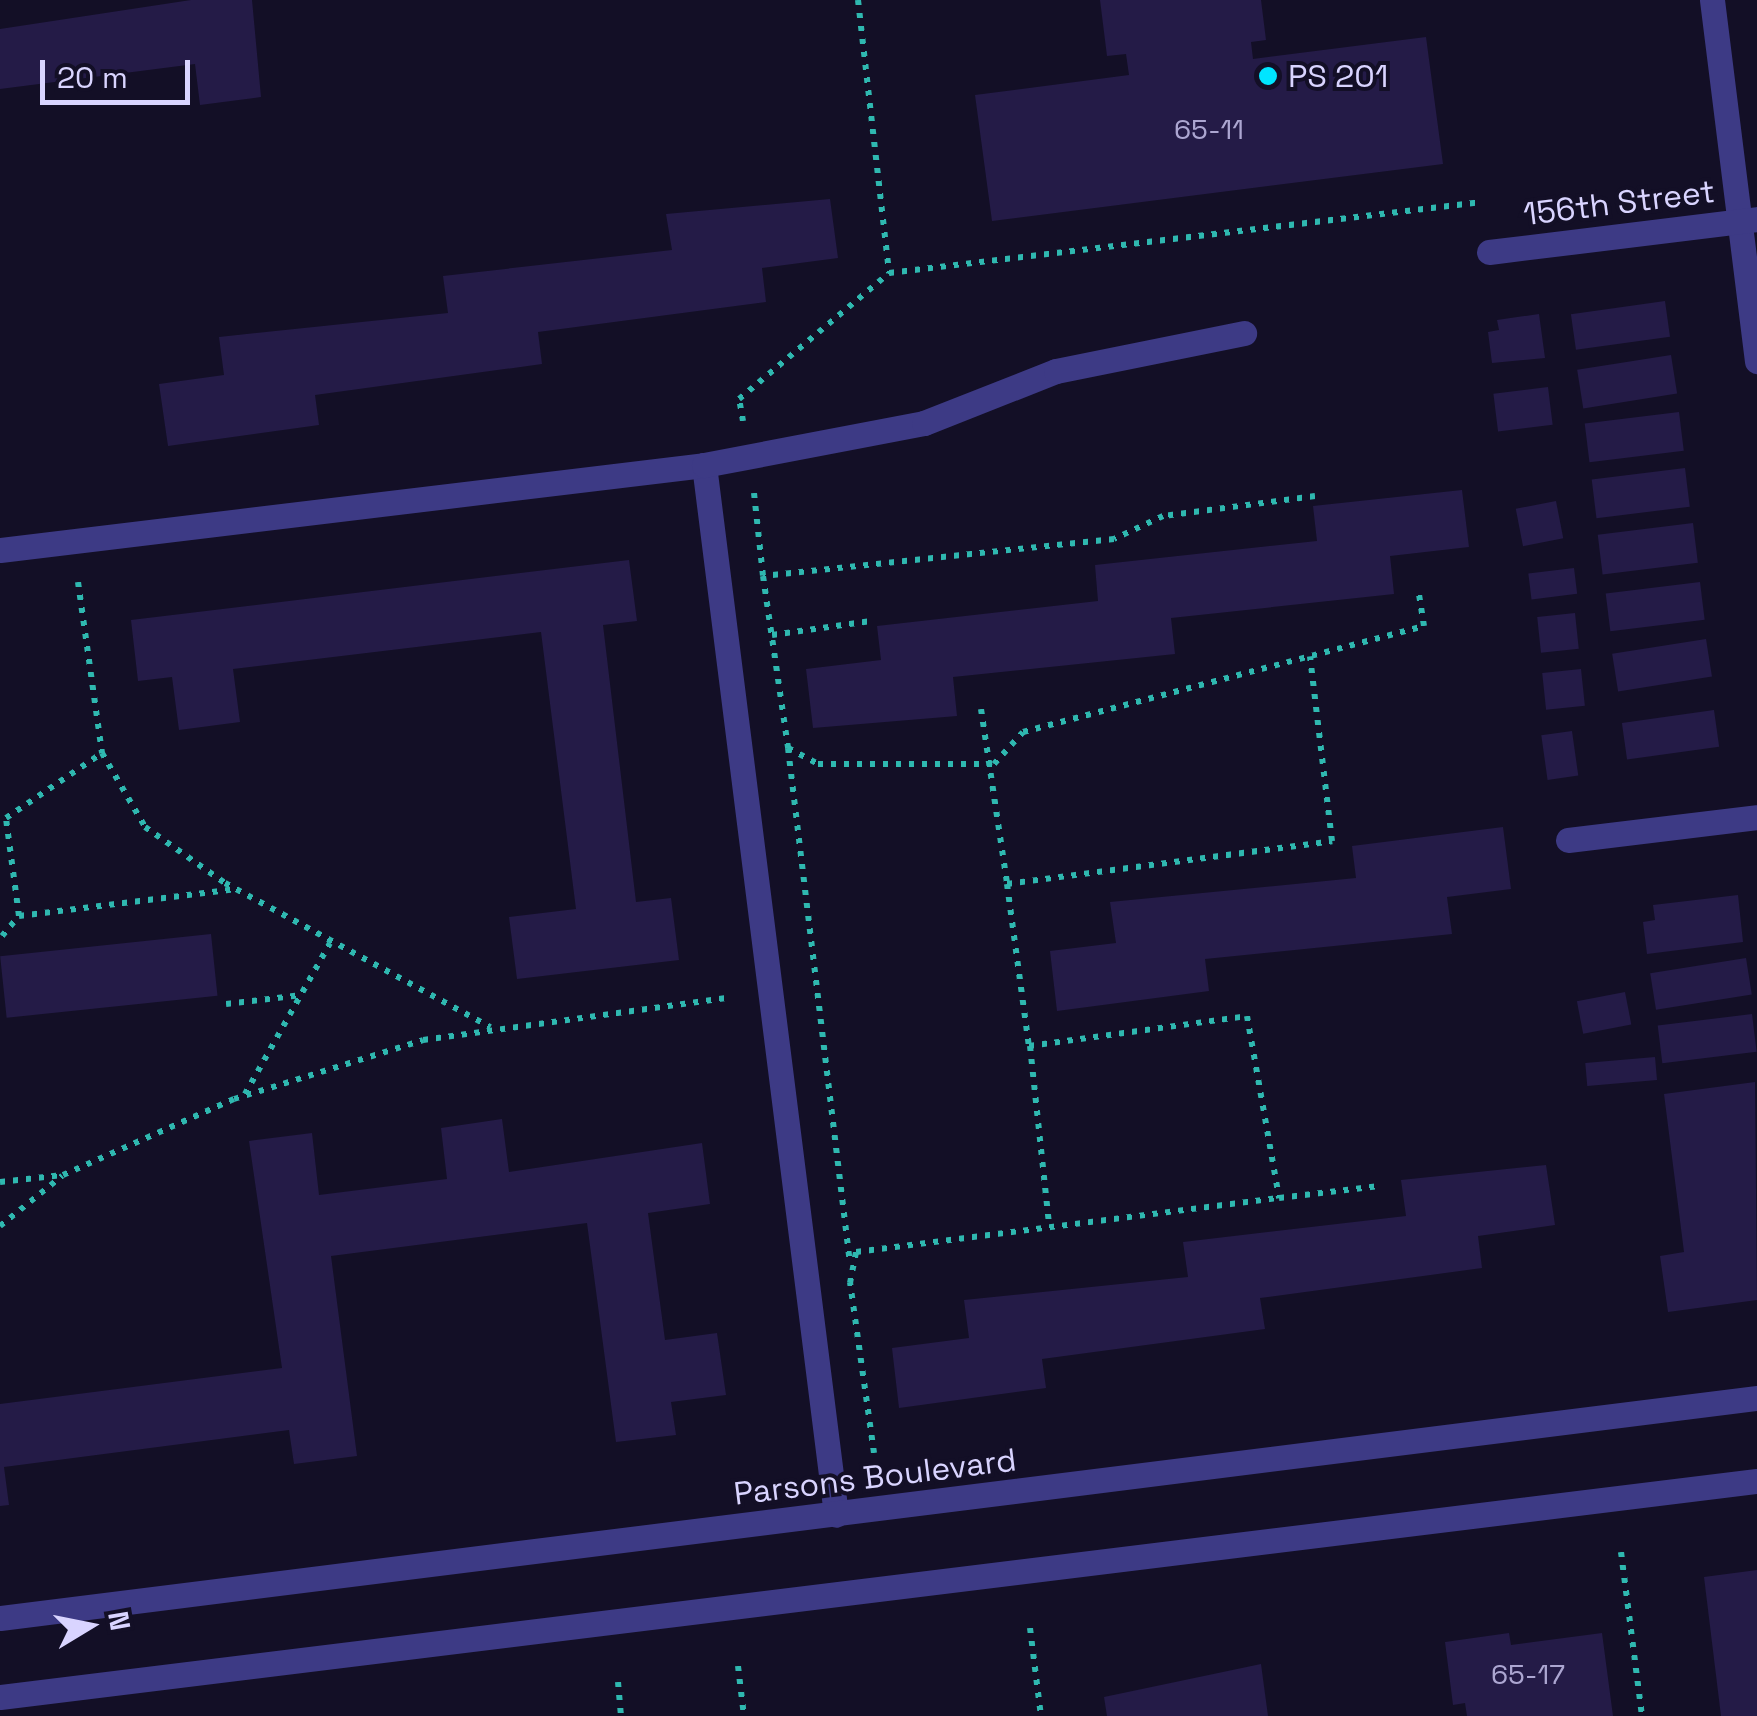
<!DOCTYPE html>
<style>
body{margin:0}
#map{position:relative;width:1757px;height:1716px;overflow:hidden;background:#130f26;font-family:"Space Grotesk",sans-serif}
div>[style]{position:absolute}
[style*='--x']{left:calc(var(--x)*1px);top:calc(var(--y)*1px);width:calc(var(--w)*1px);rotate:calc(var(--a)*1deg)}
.building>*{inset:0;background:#241b47;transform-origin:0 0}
.path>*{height:6px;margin-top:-3px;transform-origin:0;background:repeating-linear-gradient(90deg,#2fb8b0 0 5px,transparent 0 13px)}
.service>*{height:25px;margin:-12.5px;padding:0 12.5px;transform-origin:12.5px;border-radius:12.5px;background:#3d3a85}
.minor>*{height:25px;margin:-12.5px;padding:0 12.5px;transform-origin:12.5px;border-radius:12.5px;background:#3d3a85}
.tertiary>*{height:25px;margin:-12.5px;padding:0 12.5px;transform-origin:12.5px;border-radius:12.5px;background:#3d3a85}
.dots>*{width:28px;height:28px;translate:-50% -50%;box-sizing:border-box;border:5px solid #130f26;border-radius:50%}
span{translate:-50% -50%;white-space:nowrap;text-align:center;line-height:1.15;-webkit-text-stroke:8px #130f26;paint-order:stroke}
.number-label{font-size:28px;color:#aca6d1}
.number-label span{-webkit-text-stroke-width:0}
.poi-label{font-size:32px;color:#d9d4ff}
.left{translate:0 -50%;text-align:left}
.street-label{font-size:32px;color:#d9d4ff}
.north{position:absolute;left:40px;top:1576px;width:100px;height:100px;-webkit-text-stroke:8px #130f26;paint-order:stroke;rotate:80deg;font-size:28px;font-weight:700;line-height:40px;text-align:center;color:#d9d4ff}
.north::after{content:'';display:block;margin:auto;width:35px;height:45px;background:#d9d4ff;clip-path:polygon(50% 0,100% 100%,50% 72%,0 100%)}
.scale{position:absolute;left:40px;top:60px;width:150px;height:45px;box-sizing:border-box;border:5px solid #d9d4ff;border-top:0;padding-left:12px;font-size:30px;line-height:35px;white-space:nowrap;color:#d9d4ff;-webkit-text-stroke:8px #130f26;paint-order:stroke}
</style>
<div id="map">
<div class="building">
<i style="clip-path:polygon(191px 0,252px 0,261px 97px,200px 105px,195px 64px,0 89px,0 29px)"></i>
<i style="clip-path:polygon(1100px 0,1261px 0,1266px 40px,1251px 42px,1253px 59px,1426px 37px,1443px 164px,992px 221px,975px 95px,1129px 75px,1126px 54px,1107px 56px)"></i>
<i style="clip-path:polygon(830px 199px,838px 258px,762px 268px,766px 302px,538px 332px,542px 364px,315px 395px,319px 425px,168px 446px,159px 384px,224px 375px,219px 337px,448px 313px,443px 276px,672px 250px,666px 214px)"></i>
<i style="left:1665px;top:301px;width:36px;height:95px;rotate:82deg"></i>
<i style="clip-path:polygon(1539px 314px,1545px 358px,1492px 363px,1488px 332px,1499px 330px,1497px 320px)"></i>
<i style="left:1671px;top:355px;width:39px;height:95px;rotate:81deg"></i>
<i style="left:1548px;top:387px;width:38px;height:55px;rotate:83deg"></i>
<i style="left:1679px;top:412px;width:39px;height:95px;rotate:83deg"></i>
<i style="left:1685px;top:468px;width:39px;height:94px;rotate:83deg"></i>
<i style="clip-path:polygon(1462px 490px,1469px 547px,1390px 556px,1394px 594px,1171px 618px,1175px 654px,953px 677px,957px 716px,813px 728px,806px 669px,881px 660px,877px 626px,1098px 601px,1095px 565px,1317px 541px,1313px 506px)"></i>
<i style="left:1556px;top:501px;width:38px;height:41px;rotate:79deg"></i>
<i style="left:1693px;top:523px;width:40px;height:96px;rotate:83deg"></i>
<i style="clip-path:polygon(629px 560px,637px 621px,603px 625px,636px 902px,671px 898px,679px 960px,517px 979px,509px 917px,576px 909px,541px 632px,233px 669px,240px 722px,179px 730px,172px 677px,138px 681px,131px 620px)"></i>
<i style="left:1574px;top:568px;width:26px;height:46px;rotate:83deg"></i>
<i style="left:1700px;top:582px;width:38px;height:95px;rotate:83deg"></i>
<i style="left:1575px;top:613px;width:36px;height:38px;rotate:84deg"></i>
<i style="left:1706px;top:639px;width:38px;height:95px;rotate:81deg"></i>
<i style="left:1581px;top:669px;width:37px;height:39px;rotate:84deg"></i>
<i style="left:1714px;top:710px;width:37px;height:93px;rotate:82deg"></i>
<i style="left:1572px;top:731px;width:45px;height:31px;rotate:82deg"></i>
<i style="clip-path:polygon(1503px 827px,1511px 889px,1447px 897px,1452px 934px,1205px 959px,1209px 991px,1057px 1011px,1050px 951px,1116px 943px,1110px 902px,1356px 878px,1352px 846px)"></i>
<i style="clip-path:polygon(1738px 895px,1743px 942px,1647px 954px,1643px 922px,1655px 920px,1653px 905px)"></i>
<i style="left:211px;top:934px;width:62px;height:212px;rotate:84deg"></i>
<i style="left:1746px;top:958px;width:37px;height:97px;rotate:81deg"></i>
<i style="left:1625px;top:992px;width:33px;height:49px;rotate:79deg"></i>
<i style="left:1752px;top:1014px;width:38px;height:95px;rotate:83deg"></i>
<i style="left:1655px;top:1057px;width:23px;height:70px;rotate:85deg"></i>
<i style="clip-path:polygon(1755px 1082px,1757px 1300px,1668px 1312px,1660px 1256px,1684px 1252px,1664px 1094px)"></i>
<i style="clip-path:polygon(502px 1119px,509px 1172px,702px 1143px,710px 1204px,648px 1213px,665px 1340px,717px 1333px,726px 1395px,671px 1402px,676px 1435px,616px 1442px,587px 1223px,331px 1256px,357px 1456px,294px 1464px,289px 1430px,4px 1467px,9px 1505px,0 1506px,0 1404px,282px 1368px,249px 1141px,312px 1133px,319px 1195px,447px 1179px,441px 1128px)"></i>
<i style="clip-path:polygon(1546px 1165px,1555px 1225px,1478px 1236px,1482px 1268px,1260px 1298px,1265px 1329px,1042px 1359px,1046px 1388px,899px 1408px,892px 1348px,969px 1338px,964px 1300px,1188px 1277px,1183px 1242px,1406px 1216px,1401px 1180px)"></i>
<i style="clip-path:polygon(1757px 1570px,1757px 1716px,1721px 1716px,1704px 1577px)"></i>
<i style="clip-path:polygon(1509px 1633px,1511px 1645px,1602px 1633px,1613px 1716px,1467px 1716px,1465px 1703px,1453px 1705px,1445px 1642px)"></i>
<i style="clip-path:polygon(1261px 1664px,1268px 1716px,1107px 1716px,1104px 1697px)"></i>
</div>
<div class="path">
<i style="--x:858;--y:0;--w:275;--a:83.5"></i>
<i style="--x:743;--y:421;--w:22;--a:-100"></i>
<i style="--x:739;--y:399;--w:196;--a:-40"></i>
<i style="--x:889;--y:273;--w:597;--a:-6.83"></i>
<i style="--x:754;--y:493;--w:83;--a:83.8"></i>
<i style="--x:1315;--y:496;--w:153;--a:172.5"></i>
<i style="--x:1163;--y:516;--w:54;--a:154.9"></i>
<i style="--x:1114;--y:539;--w:353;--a:174"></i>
<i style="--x:763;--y:576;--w:174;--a:81.7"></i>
<i style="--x:788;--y:748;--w:34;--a:28"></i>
<i style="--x:818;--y:764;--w:176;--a:0"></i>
<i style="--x:994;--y:764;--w:43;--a:-47.8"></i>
<i style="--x:1023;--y:732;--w:415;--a:-14.8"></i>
<i style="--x:1424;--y:626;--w:32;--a:-99"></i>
<i style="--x:78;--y:582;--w:173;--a:82"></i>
<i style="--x:102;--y:753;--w:86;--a:59.8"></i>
<i style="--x:145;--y:827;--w:98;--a:35"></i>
<i style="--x:225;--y:883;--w:302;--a:28.5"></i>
<i style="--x:772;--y:635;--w:100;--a:-8"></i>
<i style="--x:981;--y:709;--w:177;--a:81.5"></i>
<i style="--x:1007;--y:884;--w:328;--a:-7.5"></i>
<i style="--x:1332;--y:841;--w:186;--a:-96.8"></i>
<i style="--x:788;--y:748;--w:519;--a:83.14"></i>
<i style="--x:1007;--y:884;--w:163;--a:82.3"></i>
<i style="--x:1029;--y:1046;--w:220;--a:-7.8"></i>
<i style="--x:1247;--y:1016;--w:185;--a:80"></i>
<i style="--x:1279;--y:1198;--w:101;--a:-6.8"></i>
<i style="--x:19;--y:916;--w:219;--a:-7.1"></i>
<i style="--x:2;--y:936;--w:26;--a:-50"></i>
<i style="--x:19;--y:916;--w:99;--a:-97.6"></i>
<i style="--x:6;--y:818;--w:116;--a:-34.1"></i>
<i style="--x:226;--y:1004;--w:76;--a:-6.8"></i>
<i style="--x:1030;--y:1046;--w:180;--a:83.9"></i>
<i style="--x:245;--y:1094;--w:173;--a:-60.6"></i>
<i style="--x:0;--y:1182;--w:63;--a:-6.3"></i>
<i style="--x:63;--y:1175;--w:187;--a:-24"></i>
<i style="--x:234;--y:1099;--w:198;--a:-17.3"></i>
<i style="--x:423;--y:1040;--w:306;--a:-7.9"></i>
<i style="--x:0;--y:1226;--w:80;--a:-38.9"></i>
<i style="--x:874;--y:1453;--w:172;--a:-98"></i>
<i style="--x:850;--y:1283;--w:32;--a:-79"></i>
<i style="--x:856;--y:1252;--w:426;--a:-7.3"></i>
<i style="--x:1621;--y:1552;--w:165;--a:82.7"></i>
<i style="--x:1030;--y:1628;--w:89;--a:82.9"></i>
<i style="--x:738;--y:1666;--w:50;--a:83.2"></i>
<i style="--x:618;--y:1682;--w:34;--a:85"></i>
</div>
<div class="service">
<i style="--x:704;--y:465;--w:1058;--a:82.83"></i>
<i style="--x:0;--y:550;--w:709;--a:-6.88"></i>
<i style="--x:704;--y:465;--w:224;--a:-10.8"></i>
<i style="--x:924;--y:423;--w:142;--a:-21.5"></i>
<i style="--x:1056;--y:371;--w:192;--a:-11.4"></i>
</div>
<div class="minor">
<i style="--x:1712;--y:0;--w:364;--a:82.9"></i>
<i style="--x:1489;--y:252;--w:270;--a:-7"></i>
<i style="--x:1568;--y:840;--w:190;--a:-6.9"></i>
</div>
<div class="tertiary">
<i style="--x:0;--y:1618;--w:1771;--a:-7.14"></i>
<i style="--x:0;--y:1697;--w:1770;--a:-7.01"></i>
</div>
<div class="dots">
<i style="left:1268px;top:76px;background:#00e5ff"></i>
</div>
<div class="number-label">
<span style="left:1209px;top:129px">65-11</span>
<span style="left:1528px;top:1674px">65-17</span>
</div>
<div class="poi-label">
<span class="left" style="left:1288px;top:76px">PS 201</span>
</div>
<div class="street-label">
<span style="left:1619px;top:203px;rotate:-7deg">156th Street</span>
<span style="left:875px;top:1477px;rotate:-7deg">Parsons Boulevard</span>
</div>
<div class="north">N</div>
<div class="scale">20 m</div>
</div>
